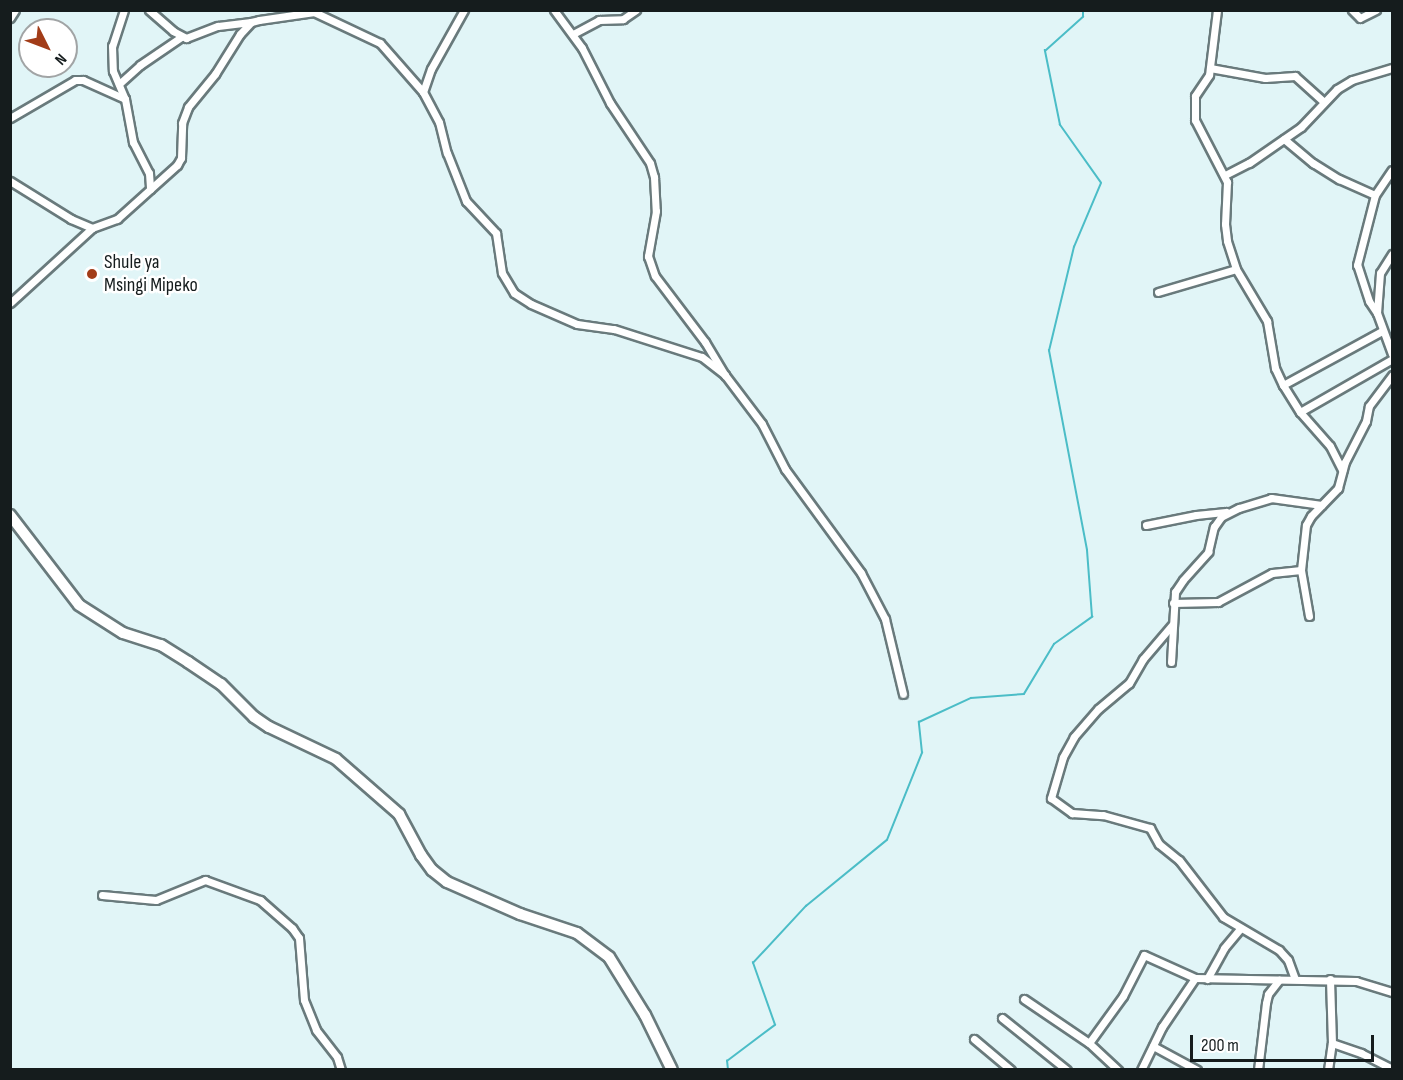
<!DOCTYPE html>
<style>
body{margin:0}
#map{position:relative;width:1403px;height:1080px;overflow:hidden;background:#e1f5f7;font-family:"Sofia Sans Condensed",sans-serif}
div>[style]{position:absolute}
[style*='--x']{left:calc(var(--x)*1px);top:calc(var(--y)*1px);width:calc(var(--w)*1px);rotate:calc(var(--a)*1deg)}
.stream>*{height:1.5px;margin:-0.75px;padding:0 0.75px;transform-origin:0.75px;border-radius:0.75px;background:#4bbdc7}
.roads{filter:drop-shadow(2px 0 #697a7c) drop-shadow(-2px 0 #697a7c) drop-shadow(0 2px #697a7c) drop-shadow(0 -2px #697a7c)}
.street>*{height:7px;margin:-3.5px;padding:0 3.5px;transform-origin:3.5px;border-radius:3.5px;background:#fff}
.secondary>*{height:10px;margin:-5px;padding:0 5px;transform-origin:5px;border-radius:5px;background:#fff}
.dots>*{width:16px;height:16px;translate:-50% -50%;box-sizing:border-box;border:3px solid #fff;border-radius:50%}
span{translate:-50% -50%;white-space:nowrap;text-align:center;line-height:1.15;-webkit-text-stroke:5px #fff;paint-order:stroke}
.poi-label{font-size:20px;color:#151c1d}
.left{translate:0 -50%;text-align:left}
.frame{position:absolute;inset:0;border:12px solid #151c1d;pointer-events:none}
.north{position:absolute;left:18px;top:18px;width:60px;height:60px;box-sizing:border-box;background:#fff;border:2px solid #a1a4a5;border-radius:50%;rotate:132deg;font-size:16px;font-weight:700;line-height:24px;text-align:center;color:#151c1d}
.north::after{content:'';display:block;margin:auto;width:21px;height:27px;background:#a23c18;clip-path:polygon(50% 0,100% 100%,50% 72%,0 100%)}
.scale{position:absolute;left:1190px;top:1035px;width:184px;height:27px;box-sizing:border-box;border:3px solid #151c1d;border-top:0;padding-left:8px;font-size:18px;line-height:21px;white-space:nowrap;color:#151c1d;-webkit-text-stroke:4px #fff;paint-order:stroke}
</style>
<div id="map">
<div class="stream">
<i style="--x:728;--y:1070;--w:9;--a:-96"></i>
<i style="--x:727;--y:1061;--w:60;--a:-36.9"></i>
<i style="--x:775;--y:1025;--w:66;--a:-109.5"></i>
<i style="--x:753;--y:963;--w:78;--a:-47.1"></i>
<i style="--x:806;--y:906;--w:104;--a:-39.2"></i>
<i style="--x:887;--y:840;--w:94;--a:-68.1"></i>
<i style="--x:922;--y:753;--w:31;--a:-96"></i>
<i style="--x:919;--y:722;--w:57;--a:-24.8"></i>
<i style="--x:971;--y:698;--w:53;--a:-4.3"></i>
<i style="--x:1024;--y:694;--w:58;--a:-59"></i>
<i style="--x:1054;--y:644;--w:47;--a:-35.4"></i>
<i style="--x:1092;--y:617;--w:67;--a:-94.3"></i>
<i style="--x:1087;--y:550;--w:203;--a:-100.8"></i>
<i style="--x:1049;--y:351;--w:107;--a:-76.5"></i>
<i style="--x:1074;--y:247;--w:69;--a:-67.1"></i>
<i style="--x:1101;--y:183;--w:71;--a:-125.3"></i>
<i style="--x:1060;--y:125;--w:76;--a:-101.5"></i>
<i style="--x:1045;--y:51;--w:51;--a:-41.8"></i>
<i style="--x:1083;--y:17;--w:7;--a:-90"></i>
</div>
<div class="roads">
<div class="street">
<i style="--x:124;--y:10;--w:38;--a:108"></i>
<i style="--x:112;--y:46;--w:25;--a:88"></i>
<i style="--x:113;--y:71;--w:30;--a:67"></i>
<i style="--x:125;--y:99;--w:44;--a:79.5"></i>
<i style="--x:133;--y:142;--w:35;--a:63"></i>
<i style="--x:149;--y:173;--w:16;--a:86"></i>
<i style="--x:149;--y:10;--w:32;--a:41"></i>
<i style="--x:173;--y:31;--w:15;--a:28"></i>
<i style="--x:186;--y:38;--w:34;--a:-21"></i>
<i style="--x:218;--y:26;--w:33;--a:-7"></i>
<i style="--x:554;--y:10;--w:47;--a:53.6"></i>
<i style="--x:582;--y:48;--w:62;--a:63"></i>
<i style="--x:610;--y:103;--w:72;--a:56.3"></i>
<i style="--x:650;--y:163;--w:15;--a:74"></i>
<i style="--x:654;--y:177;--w:34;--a:87"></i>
<i style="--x:656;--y:211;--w:46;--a:100.1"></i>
<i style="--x:648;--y:256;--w:21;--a:71"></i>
<i style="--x:655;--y:276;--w:83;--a:52.9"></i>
<i style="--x:705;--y:342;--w:39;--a:59"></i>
<i style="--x:725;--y:375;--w:61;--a:52.9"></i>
<i style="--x:762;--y:424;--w:51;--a:62.9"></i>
<i style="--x:785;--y:469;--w:129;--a:53.8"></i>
<i style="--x:861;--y:573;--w:52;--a:62.4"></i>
<i style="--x:885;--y:619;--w:77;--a:76.5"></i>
<i style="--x:1217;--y:10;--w:65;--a:97"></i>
<i style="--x:1209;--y:75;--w:25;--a:124"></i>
<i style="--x:1195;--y:96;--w:24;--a:90"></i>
<i style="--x:1195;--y:120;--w:70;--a:62.7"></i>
<i style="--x:1227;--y:182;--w:42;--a:92.7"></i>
<i style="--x:1225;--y:224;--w:17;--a:83"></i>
<i style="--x:1227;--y:241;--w:29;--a:72"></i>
<i style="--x:1236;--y:269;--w:61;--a:59.2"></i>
<i style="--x:1267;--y:321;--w:48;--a:80.3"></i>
<i style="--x:1275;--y:368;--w:19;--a:65"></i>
<i style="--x:1283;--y:385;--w:32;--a:58"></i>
<i style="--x:1300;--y:412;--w:45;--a:48.6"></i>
<i style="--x:1330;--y:446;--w:27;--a:63"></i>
<i style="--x:1352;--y:10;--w:11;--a:45"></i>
<i style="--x:1360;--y:18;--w:18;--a:-27"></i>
<i style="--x:10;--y:18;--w:9;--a:-58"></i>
<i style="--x:573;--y:34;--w:30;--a:-28"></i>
<i style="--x:599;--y:20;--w:24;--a:-2"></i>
<i style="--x:623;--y:19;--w:16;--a:-35"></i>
<i style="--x:1210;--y:68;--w:56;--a:10.3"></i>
<i style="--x:1265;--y:78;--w:30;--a:-4"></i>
<i style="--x:1295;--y:76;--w:38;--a:42"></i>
<i style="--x:119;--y:84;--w:28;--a:-42"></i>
<i style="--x:140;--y:65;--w:50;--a:-34.3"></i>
<i style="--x:423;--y:92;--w:24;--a:-71"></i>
<i style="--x:431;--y:69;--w:68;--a:-60.8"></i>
<i style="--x:10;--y:118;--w:75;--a:-30.3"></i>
<i style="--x:75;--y:80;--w:8;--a:0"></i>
<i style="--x:83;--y:80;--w:46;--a:24.3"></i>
<i style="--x:1284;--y:139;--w:38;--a:40"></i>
<i style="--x:1313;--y:163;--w:31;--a:32"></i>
<i style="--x:1339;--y:179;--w:39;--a:24"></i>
<i style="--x:1225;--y:175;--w:27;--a:-27"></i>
<i style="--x:1249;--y:163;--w:63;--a:-34.7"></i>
<i style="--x:1301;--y:127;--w:52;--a:-46.5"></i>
<i style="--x:1337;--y:89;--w:17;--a:-31"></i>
<i style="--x:1352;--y:80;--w:42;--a:-16.7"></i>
<i style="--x:10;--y:181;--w:72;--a:31.9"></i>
<i style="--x:71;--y:219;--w:23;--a:23"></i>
<i style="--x:92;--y:228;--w:27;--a:-20"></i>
<i style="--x:117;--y:219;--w:81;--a:-42"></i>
<i style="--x:177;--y:165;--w:8;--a:-60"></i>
<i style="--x:181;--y:158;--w:35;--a:-88"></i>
<i style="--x:182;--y:123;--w:17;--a:-69"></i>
<i style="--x:188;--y:107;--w:43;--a:-50.7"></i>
<i style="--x:215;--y:74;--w:47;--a:-58"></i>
<i style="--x:240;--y:34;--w:16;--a:-47"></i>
<i style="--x:251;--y:22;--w:8;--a:-14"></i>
<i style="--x:259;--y:20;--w:56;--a:-8.3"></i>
<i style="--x:314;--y:12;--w:73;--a:25.2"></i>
<i style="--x:380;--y:43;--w:65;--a:48.7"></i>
<i style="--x:423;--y:92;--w:34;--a:62"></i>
<i style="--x:439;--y:122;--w:32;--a:76"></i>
<i style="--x:447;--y:153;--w:52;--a:68.4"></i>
<i style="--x:466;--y:201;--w:44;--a:46.8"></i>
<i style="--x:496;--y:233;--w:40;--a:81.5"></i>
<i style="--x:502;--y:273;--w:23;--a:59"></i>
<i style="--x:514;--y:293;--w:20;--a:33"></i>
<i style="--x:531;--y:304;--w:50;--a:23.5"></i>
<i style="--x:577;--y:324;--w:37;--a:8"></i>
<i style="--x:614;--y:329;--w:92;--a:17.7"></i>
<i style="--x:702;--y:357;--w:29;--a:38"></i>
<i style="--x:1392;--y:254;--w:22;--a:122"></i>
<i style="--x:1380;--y:273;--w:40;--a:94.3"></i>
<i style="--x:1377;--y:313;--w:44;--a:69.9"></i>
<i style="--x:1158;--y:292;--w:81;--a:-16.4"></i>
<i style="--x:10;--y:303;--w:111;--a:-42.4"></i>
<i style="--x:1377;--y:313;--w:14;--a:-124"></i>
<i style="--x:1369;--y:301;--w:38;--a:-108"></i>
<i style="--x:1357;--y:265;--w:72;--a:-75.6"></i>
<i style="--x:1375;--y:195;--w:30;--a:-56"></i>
<i style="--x:1283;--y:385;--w:113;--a:-28.6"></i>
<i style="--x:1300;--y:412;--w:106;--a:-29.9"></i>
<i style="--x:1146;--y:525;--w:51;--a:-11.3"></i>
<i style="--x:1196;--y:515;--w:30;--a:-6"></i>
<i style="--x:1173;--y:603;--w:45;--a:-1.3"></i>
<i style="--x:1218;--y:602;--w:61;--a:-28.2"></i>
<i style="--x:1272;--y:573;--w:29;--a:-6"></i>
<i style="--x:1309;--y:616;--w:47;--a:-99.9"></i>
<i style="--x:1301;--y:570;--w:45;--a:-83.7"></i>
<i style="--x:1306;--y:525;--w:10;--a:-61"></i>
<i style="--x:1311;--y:516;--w:39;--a:-46"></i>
<i style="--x:1338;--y:488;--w:27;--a:-75"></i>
<i style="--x:1345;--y:462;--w:46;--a:-62.9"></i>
<i style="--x:1366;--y:421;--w:15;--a:-79"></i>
<i style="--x:1369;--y:406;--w:39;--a:-53"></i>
<i style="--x:1172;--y:625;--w:45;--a:130.5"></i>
<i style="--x:1143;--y:659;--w:28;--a:120"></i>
<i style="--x:1129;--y:683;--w:40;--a:140"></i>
<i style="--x:1098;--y:709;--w:37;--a:131"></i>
<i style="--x:1074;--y:737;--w:23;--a:119"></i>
<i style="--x:1063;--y:757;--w:43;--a:106.3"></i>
<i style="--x:1051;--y:798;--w:26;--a:36"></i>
<i style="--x:1072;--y:813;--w:31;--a:4"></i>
<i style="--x:1103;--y:815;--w:49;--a:15.5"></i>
<i style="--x:1150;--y:828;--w:18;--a:61"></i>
<i style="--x:1159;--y:844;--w:26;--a:39"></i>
<i style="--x:1179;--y:860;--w:72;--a:52.3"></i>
<i style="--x:1223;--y:917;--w:65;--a:30.5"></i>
<i style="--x:1279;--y:950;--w:13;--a:48"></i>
<i style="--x:1288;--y:960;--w:20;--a:70"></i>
<i style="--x:1171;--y:662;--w:70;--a:-86.7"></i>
<i style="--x:1175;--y:592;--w:14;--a:-56"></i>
<i style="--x:1183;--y:580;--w:38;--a:-48"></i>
<i style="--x:1208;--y:552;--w:26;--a:-77"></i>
<i style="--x:1214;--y:527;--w:12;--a:-55"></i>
<i style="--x:1221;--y:517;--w:20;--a:-27"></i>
<i style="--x:1239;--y:508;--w:34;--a:-17"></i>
<i style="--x:1271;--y:498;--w:51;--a:7.8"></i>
<i style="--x:102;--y:895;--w:54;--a:5.3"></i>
<i style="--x:156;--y:900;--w:53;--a:-22.2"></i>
<i style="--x:205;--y:880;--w:59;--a:20"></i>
<i style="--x:260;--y:900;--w:43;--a:41.2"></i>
<i style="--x:292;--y:928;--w:12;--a:55"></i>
<i style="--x:299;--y:938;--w:62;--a:85.4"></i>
<i style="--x:304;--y:1000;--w:32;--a:68"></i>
<i style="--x:316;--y:1030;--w:34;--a:52"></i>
<i style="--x:337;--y:1057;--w:14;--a:73"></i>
<i style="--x:1207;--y:979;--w:35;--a:-61"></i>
<i style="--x:1224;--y:948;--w:26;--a:-50"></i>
<i style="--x:1024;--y:999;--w:78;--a:34.1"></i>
<i style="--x:1089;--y:1043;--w:40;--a:43"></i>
<i style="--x:1002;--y:1018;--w:83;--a:38.7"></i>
<i style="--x:974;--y:1039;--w:48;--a:40"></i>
<i style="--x:1089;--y:1043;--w:58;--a:-54.1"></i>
<i style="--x:1123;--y:996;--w:46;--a:-62.9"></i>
<i style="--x:1144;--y:955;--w:56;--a:24.3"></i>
<i style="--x:1195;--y:978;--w:161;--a:1.1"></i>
<i style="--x:1356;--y:981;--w:38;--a:17"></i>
<i style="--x:1332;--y:1043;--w:31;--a:19"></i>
<i style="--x:1361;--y:1053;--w:35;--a:27"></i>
<i style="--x:1153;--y:1046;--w:50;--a:28.6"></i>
<i style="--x:1141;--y:1070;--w:48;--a:-64"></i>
<i style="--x:1162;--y:1027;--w:59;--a:-56"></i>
<i style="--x:1258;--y:1070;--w:67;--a:-83.2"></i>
<i style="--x:1266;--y:1003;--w:9;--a:-77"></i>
<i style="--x:1268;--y:994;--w:18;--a:-52"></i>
<i style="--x:1328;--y:1070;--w:27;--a:-82"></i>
<i style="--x:1332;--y:1043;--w:64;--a:-91.8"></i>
</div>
<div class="secondary">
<i style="--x:10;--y:515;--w:113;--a:52.5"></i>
<i style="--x:79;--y:605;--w:52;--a:32.5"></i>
<i style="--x:123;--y:633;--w:40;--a:18"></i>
<i style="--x:161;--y:645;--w:32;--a:32"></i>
<i style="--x:188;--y:662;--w:40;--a:34"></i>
<i style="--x:221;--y:684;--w:47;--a:45"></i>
<i style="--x:254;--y:717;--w:18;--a:34"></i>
<i style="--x:269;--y:727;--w:74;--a:25.5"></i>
<i style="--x:336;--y:759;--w:84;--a:41.1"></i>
<i style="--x:399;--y:814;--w:47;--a:61.8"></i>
<i style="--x:421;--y:855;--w:19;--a:54"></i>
<i style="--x:432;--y:870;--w:19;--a:39"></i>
<i style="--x:447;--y:882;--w:80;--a:23.7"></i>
<i style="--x:520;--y:914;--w:60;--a:18.4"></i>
<i style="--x:577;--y:933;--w:40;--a:37"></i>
<i style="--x:609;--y:957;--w:68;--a:58.2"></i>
<i style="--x:645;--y:1015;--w:61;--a:63.9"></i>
</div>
</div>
<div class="dots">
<i style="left:92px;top:274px;background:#a23c18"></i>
</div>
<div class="poi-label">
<span class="left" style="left:104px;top:274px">Shule ya<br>Msingi Mipeko</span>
</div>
<div class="frame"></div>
<div class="north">N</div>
<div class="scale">200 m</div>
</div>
